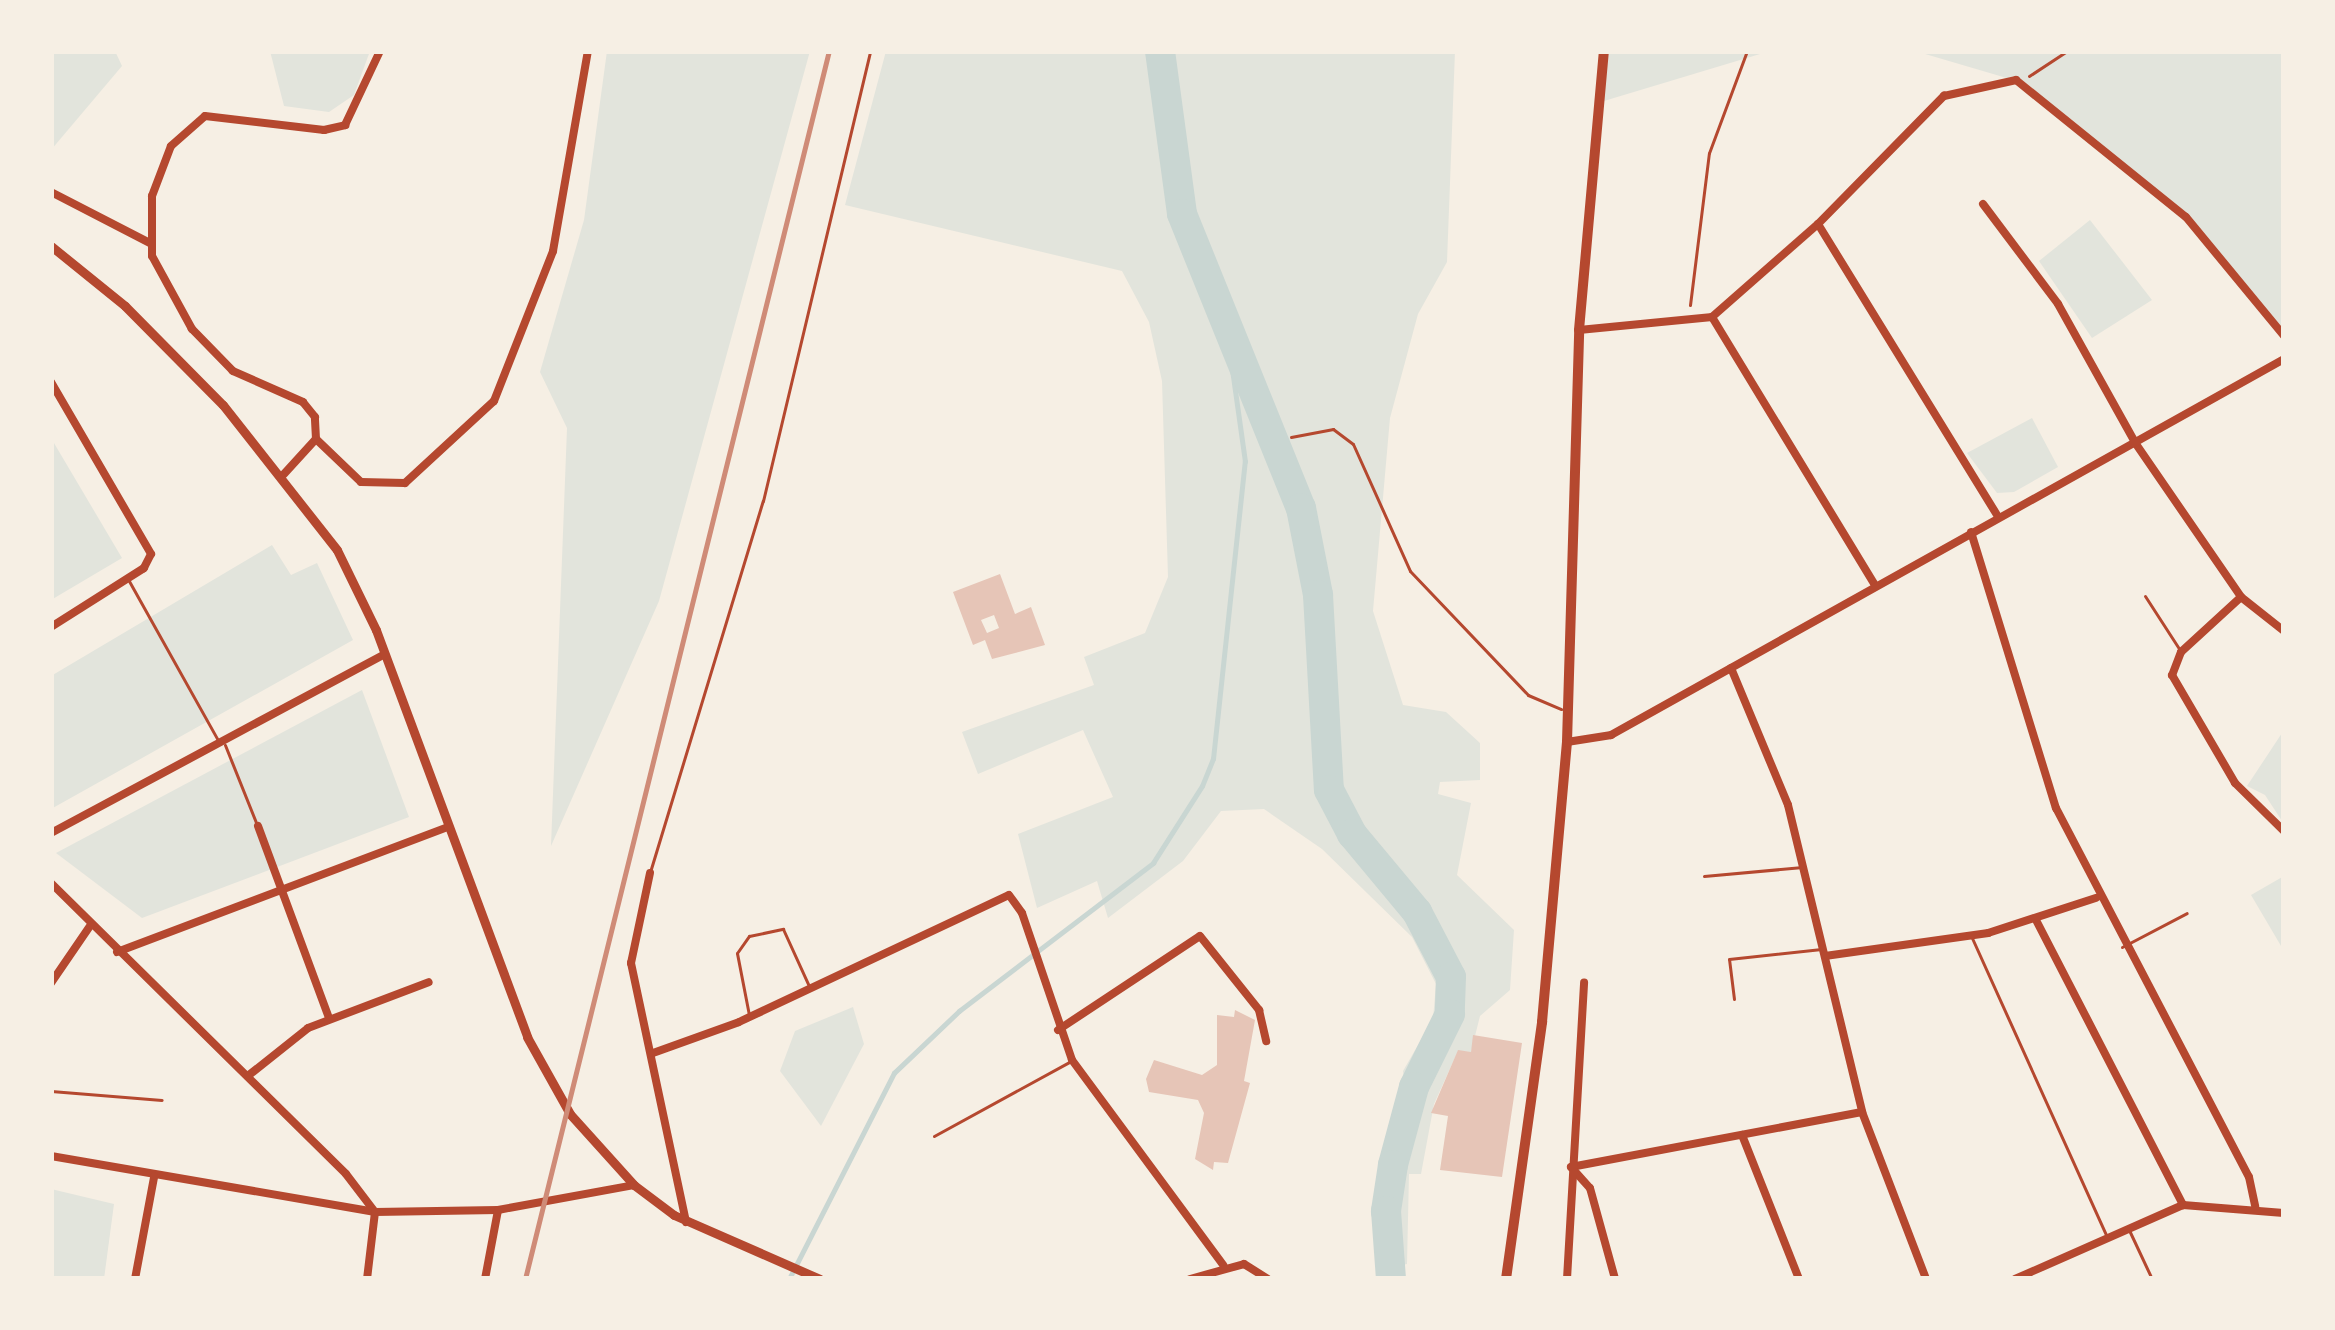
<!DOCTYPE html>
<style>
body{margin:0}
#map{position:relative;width:2335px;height:1330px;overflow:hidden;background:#f6efe4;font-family:"Source Sans 3",sans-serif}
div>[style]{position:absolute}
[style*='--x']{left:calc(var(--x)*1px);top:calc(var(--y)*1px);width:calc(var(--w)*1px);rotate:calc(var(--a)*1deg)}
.green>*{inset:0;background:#e2e4dc}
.stream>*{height:4.5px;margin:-2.25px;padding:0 2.25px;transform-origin:2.25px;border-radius:2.25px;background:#c9d6d2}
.river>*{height:30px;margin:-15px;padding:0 15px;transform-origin:15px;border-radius:15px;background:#c9d6d2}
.building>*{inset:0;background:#e6c5b7}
.path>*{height:3px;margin:-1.5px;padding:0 1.5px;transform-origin:1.5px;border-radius:1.5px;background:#b5482f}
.service>*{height:3px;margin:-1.5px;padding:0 1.5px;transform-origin:1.5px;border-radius:1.5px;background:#b5482f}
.minor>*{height:8px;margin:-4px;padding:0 4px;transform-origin:4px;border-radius:4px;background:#b5482f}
.tertiary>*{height:9px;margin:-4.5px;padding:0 4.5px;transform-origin:4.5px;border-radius:4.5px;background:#b5482f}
.secondary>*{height:10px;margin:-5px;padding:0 5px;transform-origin:5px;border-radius:5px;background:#b5482f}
.rail>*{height:4.5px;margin:-2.25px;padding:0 2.25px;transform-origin:2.25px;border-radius:2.25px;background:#cf8b77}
span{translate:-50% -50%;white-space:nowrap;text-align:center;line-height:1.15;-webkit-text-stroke:10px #f6efe4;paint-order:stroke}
.frame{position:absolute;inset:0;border:54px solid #f6efe4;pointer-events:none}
</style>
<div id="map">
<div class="green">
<i style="clip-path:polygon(51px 51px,115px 51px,122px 66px,51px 150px)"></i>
<i style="clip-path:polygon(270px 51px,370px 51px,354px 95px,329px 112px,284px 106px)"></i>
<i style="clip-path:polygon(607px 51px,810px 51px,659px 601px,551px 846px,567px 428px,540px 372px,584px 220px)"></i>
<i style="clip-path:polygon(886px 51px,1455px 51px,1447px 262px,1418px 314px,1390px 418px,1373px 611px,1403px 705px,1446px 712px,1480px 743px,1480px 780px,1440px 782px,1438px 794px,1471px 803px,1457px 875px,1514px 930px,1510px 990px,1480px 1016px,1471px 1052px,1458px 1051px,1434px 1104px,1421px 1174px,1409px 1174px,1407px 1264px,1392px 1267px,1390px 1218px,1410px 1126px,1403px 1071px,1433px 1019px,1436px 984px,1412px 937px,1322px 849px,1264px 809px,1221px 811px,1183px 861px,1108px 918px,1097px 881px,1037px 908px,1018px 834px,1113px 797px,1083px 730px,978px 774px,962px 732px,1094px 685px,1084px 657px,1145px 633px,1168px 577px,1162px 381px,1149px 322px,1122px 271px,845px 205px)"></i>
<i style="clip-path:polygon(1602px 51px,1770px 51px,1594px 104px)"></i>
<i style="clip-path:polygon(1915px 51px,2284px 51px,2284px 336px,2186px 217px,2027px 84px)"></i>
<i style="clip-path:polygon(2090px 220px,2152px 300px,2092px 338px,2039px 261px)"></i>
<i style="clip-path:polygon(2032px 418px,2058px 467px,2014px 492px,1997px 493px,1967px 453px)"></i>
<i style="clip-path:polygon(51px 438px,122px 558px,51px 600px)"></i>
<i style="clip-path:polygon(272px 545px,291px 575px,317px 563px,353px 640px,51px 809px,51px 676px)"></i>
<i style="clip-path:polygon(362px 690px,409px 817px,142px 918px,56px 853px)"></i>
<i style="clip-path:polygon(2284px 730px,2284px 824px,2265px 795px,2247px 786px)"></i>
<i style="clip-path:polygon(2284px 876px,2284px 951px,2251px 895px)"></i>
<i style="clip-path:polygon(853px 1007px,864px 1044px,821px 1126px,780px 1071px,795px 1031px)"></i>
<i style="clip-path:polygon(51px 1189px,114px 1204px,104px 1279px,51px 1279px)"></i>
</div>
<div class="stream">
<i style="--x:789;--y:1279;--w:231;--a:-63"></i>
<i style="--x:894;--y:1073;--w:90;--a:-43.6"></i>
<i style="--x:959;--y:1011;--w:244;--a:-37.3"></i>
<i style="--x:1153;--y:863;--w:91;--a:-57.5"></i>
<i style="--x:1202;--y:786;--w:29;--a:-68"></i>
<i style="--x:1213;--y:759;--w:299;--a:-83.9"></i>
<i style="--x:1245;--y:462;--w:122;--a:-98"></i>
</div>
<div class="river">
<i style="--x:1160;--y:51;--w:164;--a:82.3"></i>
<i style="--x:1182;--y:214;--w:317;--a:68"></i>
<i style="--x:1301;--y:508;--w:89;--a:78.9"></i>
<i style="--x:1318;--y:595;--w:195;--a:86.8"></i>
<i style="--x:1329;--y:790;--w:50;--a:62.4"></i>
<i style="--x:1352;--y:834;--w:102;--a:50.2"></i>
<i style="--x:1417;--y:912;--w:73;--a:62.4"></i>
<i style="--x:1451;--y:977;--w:37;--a:92"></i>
<i style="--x:1450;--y:1014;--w:81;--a:116.3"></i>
<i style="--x:1414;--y:1087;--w:81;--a:105.1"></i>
<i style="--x:1393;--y:1165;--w:47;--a:98.7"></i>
<i style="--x:1386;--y:1211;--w:68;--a:85.8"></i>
</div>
<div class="building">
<i style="clip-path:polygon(evenodd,1000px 574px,1015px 614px,1031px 607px,1045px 645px,992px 659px,985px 640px,973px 645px,953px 592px,1000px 574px,994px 615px,999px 628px,987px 633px,981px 620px,994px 615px)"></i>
<i style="clip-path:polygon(1235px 1010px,1255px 1020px,1244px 1081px,1250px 1083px,1228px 1163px,1214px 1162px,1213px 1170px,1195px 1159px,1204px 1113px,1198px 1100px,1149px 1092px,1146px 1079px,1154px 1060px,1202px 1075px,1217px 1065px,1217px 1015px,1234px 1017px)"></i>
<i style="clip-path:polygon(1473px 1035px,1522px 1043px,1502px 1177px,1440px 1170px,1448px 1116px,1431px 1113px,1458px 1050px,1471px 1052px)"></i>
</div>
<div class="path">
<i style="--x:2029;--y:76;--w:45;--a:-33.3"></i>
<i style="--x:1690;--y:305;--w:153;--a:-82.9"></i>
<i style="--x:1709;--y:153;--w:109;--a:-69.6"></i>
</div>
<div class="service">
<i style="--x:1291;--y:437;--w:43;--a:-10.8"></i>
<i style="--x:1333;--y:429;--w:25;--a:37"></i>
<i style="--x:1353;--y:444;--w:139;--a:65.8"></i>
<i style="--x:1410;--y:571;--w:171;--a:46.4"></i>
<i style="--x:1528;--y:695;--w:36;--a:23"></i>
<i style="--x:129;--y:581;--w:182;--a:60.8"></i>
<i style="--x:2145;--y:596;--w:64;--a:57.1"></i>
<i style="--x:225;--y:745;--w:86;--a:68.2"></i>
<i style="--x:650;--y:872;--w:388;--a:-73.1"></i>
<i style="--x:763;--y:501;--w:463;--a:-76.6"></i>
<i style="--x:1704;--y:876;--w:99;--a:-5.2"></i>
<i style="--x:1972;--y:938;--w:326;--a:65.7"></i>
<i style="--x:2122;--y:947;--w:73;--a:-27.6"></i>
<i style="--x:1734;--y:999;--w:40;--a:-97.1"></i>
<i style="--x:1729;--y:959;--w:93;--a:-6.2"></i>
<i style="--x:749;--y:1015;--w:63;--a:-101"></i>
<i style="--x:737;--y:953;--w:21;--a:-55"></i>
<i style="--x:749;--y:936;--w:35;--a:-12"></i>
<i style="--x:783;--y:929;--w:63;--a:65.5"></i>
<i style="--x:51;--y:1091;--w:111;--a:4.6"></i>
<i style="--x:934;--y:1136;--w:156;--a:-28.7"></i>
<i style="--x:2129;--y:1230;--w:54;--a:64.9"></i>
</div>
<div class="minor">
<i style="--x:51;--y:192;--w:111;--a:27.3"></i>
<i style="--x:1983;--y:204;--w:125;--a:53.1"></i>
<i style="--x:2058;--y:304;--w:160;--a:60.9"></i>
<i style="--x:2136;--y:444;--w:186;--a:55.5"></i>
<i style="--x:2241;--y:597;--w:55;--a:38.3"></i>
<i style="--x:1818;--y:224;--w:344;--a:58.4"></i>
<i style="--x:1712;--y:317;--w:314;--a:58.7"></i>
<i style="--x:1579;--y:330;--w:134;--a:-5.6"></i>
<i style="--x:1712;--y:317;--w:141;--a:-41.3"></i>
<i style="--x:1818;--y:224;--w:180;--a:-45.5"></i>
<i style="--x:1944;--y:96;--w:74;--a:-12.5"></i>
<i style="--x:2016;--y:80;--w:218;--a:38.9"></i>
<i style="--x:2186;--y:217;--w:154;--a:50.5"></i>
<i style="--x:51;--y:382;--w:199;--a:59.8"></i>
<i style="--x:151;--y:554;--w:16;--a:117"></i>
<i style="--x:144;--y:568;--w:110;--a:147.6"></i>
<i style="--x:316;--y:439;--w:62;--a:43.7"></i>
<i style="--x:361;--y:482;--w:44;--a:1.3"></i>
<i style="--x:405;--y:483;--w:121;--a:-42.7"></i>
<i style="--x:494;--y:401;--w:161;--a:-68.5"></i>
<i style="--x:553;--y:251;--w:203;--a:-80.1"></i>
<i style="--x:284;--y:474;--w:47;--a:-47.6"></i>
<i style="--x:316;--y:439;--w:22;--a:-93"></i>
<i style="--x:315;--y:417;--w:19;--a:-129"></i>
<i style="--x:303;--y:402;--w:77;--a:-156.1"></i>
<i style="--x:233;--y:371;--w:59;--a:-134.3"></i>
<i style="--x:192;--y:329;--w:83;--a:-118.7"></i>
<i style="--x:152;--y:256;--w:60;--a:-90"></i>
<i style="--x:152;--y:196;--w:53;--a:-69.2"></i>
<i style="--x:171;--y:146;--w:45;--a:-41.4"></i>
<i style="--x:205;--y:116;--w:120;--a:6.7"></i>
<i style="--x:324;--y:130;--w:22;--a:-13"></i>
<i style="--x:345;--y:125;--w:82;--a:-64.7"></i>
<i style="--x:1971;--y:532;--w:289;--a:72.9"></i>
<i style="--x:2056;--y:808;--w:416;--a:62.4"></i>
<i style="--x:2249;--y:1177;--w:30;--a:78"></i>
<i style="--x:2241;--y:597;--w:81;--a:137.5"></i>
<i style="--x:2181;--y:652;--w:25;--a:111"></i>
<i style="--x:2172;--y:675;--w:125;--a:59.7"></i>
<i style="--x:2235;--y:783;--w:69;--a:44.4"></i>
<i style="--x:1731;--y:668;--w:148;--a:67.4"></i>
<i style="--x:1788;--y:805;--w:316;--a:76.4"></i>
<i style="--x:1862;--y:1112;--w:179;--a:69"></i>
<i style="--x:1567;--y:742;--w:45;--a:-9"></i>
<i style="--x:1611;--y:735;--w:771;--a:-29.19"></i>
<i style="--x:258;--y:826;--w:205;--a:69.7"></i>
<i style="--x:51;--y:833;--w:379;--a:-28.2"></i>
<i style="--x:650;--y:873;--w:92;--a:101.9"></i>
<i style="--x:631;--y:963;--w:265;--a:78"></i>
<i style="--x:51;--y:883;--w:414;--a:44.6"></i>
<i style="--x:346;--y:1174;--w:48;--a:52.7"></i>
<i style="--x:375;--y:1212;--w:67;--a:96.8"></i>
<i style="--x:2036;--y:920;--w:321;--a:62.7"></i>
<i style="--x:117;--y:952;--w:354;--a:-20.7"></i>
<i style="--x:1825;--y:956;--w:165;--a:-8"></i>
<i style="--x:1988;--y:933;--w:114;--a:-18"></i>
<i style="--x:51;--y:983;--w:69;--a:-55.6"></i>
<i style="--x:1058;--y:1030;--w:170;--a:-33.5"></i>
<i style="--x:1200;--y:936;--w:95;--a:51.4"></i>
<i style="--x:1259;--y:1010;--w:32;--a:77"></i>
<i style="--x:653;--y:1053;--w:91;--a:-19.8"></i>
<i style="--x:739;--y:1022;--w:298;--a:-25.2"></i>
<i style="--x:1009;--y:895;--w:22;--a:54"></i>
<i style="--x:1022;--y:913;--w:155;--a:71.2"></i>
<i style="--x:1072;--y:1060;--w:255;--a:53.6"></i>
<i style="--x:249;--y:1075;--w:75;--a:-38.5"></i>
<i style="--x:308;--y:1028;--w:129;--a:-20.8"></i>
<i style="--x:1742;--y:1135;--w:155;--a:68.4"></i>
<i style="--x:51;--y:1156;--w:329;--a:9.8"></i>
<i style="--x:375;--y:1212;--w:123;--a:-0.9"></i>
<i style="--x:498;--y:1210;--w:138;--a:-10.4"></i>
<i style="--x:1571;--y:1167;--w:296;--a:-10.7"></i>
<i style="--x:1571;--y:1167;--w:28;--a:48"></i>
<i style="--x:1590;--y:1188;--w:94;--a:74.6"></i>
<i style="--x:135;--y:1279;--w:104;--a:-79.4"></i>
<i style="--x:485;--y:1279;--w:70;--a:-79.3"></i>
<i style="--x:1190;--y:1279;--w:56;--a:-15.5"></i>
<i style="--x:1244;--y:1264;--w:28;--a:32"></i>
<i style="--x:1567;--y:1279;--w:297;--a:-86.7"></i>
<i style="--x:2015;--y:1279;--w:184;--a:-23.8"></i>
<i style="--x:2183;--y:1205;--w:101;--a:4.5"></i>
</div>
<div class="tertiary">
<i style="--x:51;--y:246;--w:95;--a:39"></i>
<i style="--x:125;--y:306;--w:139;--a:45.3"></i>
<i style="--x:223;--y:405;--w:184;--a:51.8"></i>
<i style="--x:337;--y:550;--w:89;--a:64"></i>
<i style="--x:376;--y:630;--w:434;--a:69.6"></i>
<i style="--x:527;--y:1037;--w:88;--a:60.8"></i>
<i style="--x:570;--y:1114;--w:96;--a:48"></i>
<i style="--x:634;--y:1185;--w:50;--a:36.9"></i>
<i style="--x:674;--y:1215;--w:159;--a:23.7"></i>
</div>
<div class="secondary">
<i style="--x:1506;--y:1279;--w:260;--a:-82"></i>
<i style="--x:1542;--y:1022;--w:281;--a:-84.9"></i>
<i style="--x:1567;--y:742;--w:412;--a:-88.3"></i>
<i style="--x:1579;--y:330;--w:280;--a:-84.9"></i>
</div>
<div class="rail">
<i style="--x:525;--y:1279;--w:1265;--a:-76.1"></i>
</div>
<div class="frame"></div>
</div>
